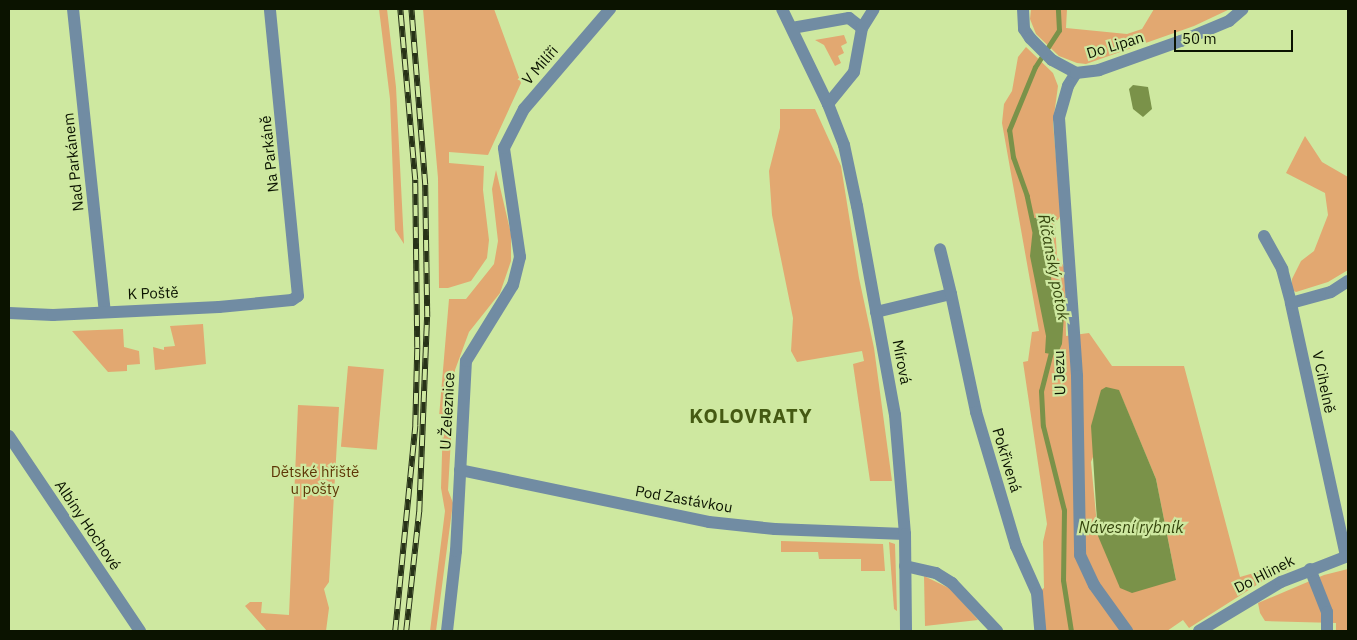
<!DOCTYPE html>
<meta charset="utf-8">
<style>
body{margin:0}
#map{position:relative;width:1357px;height:640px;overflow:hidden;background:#cee8a0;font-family:"IBM Plex Sans",sans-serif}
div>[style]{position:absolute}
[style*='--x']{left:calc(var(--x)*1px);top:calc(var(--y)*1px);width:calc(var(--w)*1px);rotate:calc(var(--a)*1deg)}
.green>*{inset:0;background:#e2a871;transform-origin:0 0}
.water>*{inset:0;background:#7a9249}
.stream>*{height:5px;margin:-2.5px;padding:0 2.5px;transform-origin:2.5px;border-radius:2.5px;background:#7a9249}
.minor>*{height:12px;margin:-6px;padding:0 6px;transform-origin:6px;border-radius:6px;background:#718ca3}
.tertiary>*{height:12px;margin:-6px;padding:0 6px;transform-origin:6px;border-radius:6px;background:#718ca3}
.rail>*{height:5.5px;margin-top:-2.75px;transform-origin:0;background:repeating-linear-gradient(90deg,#cee8a0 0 11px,#273217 0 22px);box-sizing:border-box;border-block:1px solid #273217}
span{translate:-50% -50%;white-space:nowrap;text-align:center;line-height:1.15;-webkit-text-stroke:4.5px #cee8a0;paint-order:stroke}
.street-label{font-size:15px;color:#0b1300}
.park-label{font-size:15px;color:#5e3606}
.water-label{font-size:16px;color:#35450d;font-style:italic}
.district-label{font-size:20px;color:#455a13;font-weight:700;letter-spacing:1px}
.frame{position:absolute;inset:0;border:10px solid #0b1300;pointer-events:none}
.scale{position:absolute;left:1174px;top:30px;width:119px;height:22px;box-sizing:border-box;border:2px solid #0b1300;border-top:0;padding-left:6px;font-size:15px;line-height:18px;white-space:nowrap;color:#0b1300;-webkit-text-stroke:4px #cee8a0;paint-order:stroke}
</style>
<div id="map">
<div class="green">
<i style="clip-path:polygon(379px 9px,387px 9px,396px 87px,404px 244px,395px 230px,390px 99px)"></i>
<i style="clip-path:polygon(423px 9px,494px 9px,521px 83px,488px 155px,449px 152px,449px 163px,484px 166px,483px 190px,489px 240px,487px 258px,471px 281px,448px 288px,439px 288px,438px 178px)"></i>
<i style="clip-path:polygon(1031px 9px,1067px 9px,1066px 28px,1127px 34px,1142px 29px,1154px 9px,1230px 9px,1194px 26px,1086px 64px,1077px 63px,1059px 56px,1036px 34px,1030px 19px)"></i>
<i style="clip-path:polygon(844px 35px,847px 43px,841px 46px,844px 53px,838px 56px,841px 63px,835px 66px,824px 45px,815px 40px)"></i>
<i style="clip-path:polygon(evenodd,1026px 47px,1053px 73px,1058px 86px,1053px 123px,1061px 215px,1055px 224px,1057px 257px,1065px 268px,1066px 336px,1089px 333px,1112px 366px,1184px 366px,1240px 577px,1289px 563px,1291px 569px,1266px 579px,1189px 628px,1183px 620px,1167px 631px,1040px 631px,1037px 593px,1044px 588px,1043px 542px,1047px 524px,1023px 362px,1028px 361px,1032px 332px,1039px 331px,1002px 123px,1004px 104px,1012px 91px,1018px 57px,1026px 47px,1119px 391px,1156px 479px,1176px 580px,1098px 536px,1091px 462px,1119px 391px)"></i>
<i style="clip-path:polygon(780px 109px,815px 109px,841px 166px,859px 278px,874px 348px,892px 481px,870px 481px,853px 364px,864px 361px,862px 351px,797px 362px,791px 351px,793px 318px,772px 215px,769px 171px,780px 128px)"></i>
<i style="clip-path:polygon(1305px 136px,1322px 162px,1348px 177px,1348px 270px,1328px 282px,1296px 292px,1292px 290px,1292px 279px,1301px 261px,1314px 251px,1328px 215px,1325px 193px,1286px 173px)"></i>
<i style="clip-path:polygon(496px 170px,511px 234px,511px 261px,500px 293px,469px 332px,455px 370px,448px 490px,453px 503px,436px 631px,430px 631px,445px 511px,441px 488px,443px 421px,439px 417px,449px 299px,466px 299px,494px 264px,498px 241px,492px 189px)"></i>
<i style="clip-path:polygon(203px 324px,206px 364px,155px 370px,153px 347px,164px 350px,164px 347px,175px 346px,170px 326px)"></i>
<i style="clip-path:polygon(123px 329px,124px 347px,139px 351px,140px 364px,127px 365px,127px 371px,108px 372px,72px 331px)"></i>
<i style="left:348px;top:366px;width:36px;height:81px;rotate:5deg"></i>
<i style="clip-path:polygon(298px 405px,339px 407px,329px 582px,324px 589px,329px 608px,326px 631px,267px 631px,245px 606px,250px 602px,262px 602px,261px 613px,289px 615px)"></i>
<i style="clip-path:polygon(781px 541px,883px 544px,885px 571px,861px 571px,861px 559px,819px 559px,818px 552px,781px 552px)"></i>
<i style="clip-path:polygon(889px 542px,895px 544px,897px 611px,894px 609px)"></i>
<i style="clip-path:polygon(1348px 569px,1348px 631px,1336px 631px,1336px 623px,1265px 621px,1260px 613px,1258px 603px,1324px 575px)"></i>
<i style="clip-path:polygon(924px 576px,951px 589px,978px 620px,925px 626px)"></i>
</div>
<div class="water">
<i style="clip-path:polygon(1133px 85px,1148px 87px,1152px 109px,1143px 117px,1133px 109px,1129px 89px)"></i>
<i style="clip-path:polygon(1034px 218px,1038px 218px,1048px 253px,1052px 285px,1064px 314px,1062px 344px,1057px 355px,1045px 353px,1046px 336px,1030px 256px)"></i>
<i style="clip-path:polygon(1106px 387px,1119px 390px,1156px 479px,1176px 580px,1132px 593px,1120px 588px,1098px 536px,1091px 426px,1101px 390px)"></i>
</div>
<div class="stream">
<i style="--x:1034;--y:230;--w:35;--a:-102"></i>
<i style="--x:1027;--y:196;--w:41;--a:-109.7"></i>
<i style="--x:1013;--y:157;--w:27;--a:-98"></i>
<i style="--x:1009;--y:130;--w:68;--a:-67.6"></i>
<i style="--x:1035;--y:67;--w:44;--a:-57"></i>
<i style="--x:1059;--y:30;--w:21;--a:-93"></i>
<i style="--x:1052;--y:348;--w:44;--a:104.3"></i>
<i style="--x:1041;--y:391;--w:35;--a:87"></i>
<i style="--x:1043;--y:426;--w:87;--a:76"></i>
<i style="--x:1064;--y:510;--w:70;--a:90.8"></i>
<i style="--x:1063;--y:580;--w:52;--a:81.1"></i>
</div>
<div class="minor">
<i style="--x:73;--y:9;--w:304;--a:84"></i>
<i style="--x:792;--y:28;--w:58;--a:-10"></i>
<i style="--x:849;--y:18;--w:16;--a:38"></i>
<i style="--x:1076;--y:73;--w:15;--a:122"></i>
<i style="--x:1068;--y:86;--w:33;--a:106"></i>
<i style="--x:1059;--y:118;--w:259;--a:86"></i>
<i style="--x:1077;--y:376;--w:179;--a:89"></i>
<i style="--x:1080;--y:555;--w:33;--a:65"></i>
<i style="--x:1094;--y:585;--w:57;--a:54.3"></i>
<i style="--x:828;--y:104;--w:41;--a:-50.9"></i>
<i style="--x:854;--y:72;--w:45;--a:-79.7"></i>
<i style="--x:862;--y:28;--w:22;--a:-58"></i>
<i style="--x:1264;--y:236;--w:38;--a:61"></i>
<i style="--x:1282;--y:269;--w:35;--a:75"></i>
<i style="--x:951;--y:294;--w:121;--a:78"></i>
<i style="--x:976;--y:412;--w:140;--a:73.4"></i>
<i style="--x:1016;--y:546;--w:51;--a:65.9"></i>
<i style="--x:1037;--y:593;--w:38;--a:85"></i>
<i style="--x:876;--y:312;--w:77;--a:-13.5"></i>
<i style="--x:951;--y:294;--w:46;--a:-103.7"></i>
<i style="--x:9;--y:313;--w:44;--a:2.6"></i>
<i style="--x:53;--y:315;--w:166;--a:-2.8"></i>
<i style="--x:219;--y:307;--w:73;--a:-5.5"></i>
<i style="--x:292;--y:300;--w:7;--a:-34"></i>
<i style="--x:298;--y:296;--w:288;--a:-95.6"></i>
<i style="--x:9;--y:436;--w:235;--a:56.1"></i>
<i style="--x:460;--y:470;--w:254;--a:11.8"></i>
<i style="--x:709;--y:522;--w:66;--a:6.1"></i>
<i style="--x:775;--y:529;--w:130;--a:2.2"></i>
<i style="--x:1346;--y:556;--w:259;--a:-102.3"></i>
<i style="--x:1291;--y:303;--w:41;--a:-15.4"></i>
<i style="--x:1331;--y:292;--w:20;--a:-33"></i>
<i style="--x:905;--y:566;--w:32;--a:13"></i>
<i style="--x:936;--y:573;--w:19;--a:32"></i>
<i style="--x:952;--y:583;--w:66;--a:46.8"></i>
<i style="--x:1310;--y:569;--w:46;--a:68.4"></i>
<i style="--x:1327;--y:612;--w:19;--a:90"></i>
<i style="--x:447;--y:631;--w:81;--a:-83.6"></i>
<i style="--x:456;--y:551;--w:190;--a:-87"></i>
<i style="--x:466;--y:361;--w:89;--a:-58.3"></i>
<i style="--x:513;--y:285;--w:29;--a:-76"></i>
<i style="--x:520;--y:257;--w:110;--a:-98.4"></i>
<i style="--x:504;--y:148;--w:44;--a:-62.9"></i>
<i style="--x:524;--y:109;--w:132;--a:-49.3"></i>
<i style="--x:1199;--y:631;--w:96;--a:-30.9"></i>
<i style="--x:1281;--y:582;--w:72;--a:-21.2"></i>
</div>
<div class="tertiary">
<i style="--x:782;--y:9;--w:106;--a:64.2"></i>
<i style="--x:828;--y:104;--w:44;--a:68.7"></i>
<i style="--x:844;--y:145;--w:62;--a:78"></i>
<i style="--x:857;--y:206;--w:212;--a:79.7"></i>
<i style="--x:895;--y:415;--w:119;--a:85.2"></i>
<i style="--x:905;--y:534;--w:97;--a:89.4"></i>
<i style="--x:1023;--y:9;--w:20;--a:87"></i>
<i style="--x:1024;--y:29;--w:11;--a:56"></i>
<i style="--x:1030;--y:38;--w:31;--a:45"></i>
<i style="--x:1052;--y:60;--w:27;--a:28"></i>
<i style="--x:1076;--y:73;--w:23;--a:-7"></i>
<i style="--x:1099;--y:70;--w:87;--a:-19.5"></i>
<i style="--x:1181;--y:41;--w:52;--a:-22.6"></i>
<i style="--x:1229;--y:21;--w:18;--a:-41"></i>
</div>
<div class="rail">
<i style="--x:395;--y:631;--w:206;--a:-84.4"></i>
<i style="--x:415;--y:426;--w:78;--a:-88.5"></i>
<i style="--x:417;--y:348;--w:168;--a:-90.7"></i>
<i style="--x:415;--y:180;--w:172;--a:-95"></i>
<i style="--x:406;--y:631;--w:120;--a:-83.8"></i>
<i style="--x:419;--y:512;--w:195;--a:-87.7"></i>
<i style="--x:427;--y:317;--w:132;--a:-90.9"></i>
<i style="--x:425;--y:185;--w:177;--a:-94.5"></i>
</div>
<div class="street-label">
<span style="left:1115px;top:45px;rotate:-17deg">Do Lipan</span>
<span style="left:540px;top:65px;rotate:-49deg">V Milíři</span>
<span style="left:269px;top:154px;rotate:-96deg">Na Parkáně</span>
<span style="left:73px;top:162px;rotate:-96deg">Nad Parkánem</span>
<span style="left:153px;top:293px;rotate:-2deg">K Poště</span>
<span style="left:902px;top:362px;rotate:79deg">Mírová</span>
<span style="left:1059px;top:373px;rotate:-92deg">U Jezu</span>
<span style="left:1324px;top:382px;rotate:78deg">V Cihelně</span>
<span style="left:447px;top:411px;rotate:-87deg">U Železnice</span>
<span style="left:1007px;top:460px;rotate:73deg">Pokřivená</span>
<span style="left:684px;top:499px;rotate:10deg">Pod Zastávkou</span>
<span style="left:88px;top:525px;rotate:56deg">Albíny Hochové</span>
<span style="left:1264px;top:574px;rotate:-27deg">Do Hlinek</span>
</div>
<div class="park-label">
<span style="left:315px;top:480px">Dětské hřiště<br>u pošty</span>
</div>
<div class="water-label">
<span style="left:1054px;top:267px;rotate:79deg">Říčanský potok</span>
<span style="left:1131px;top:527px">Návesní rybník</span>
</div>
<div class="district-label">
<span style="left:751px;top:415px">KOLOVRATY</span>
</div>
<div class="frame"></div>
<div class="scale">50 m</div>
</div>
